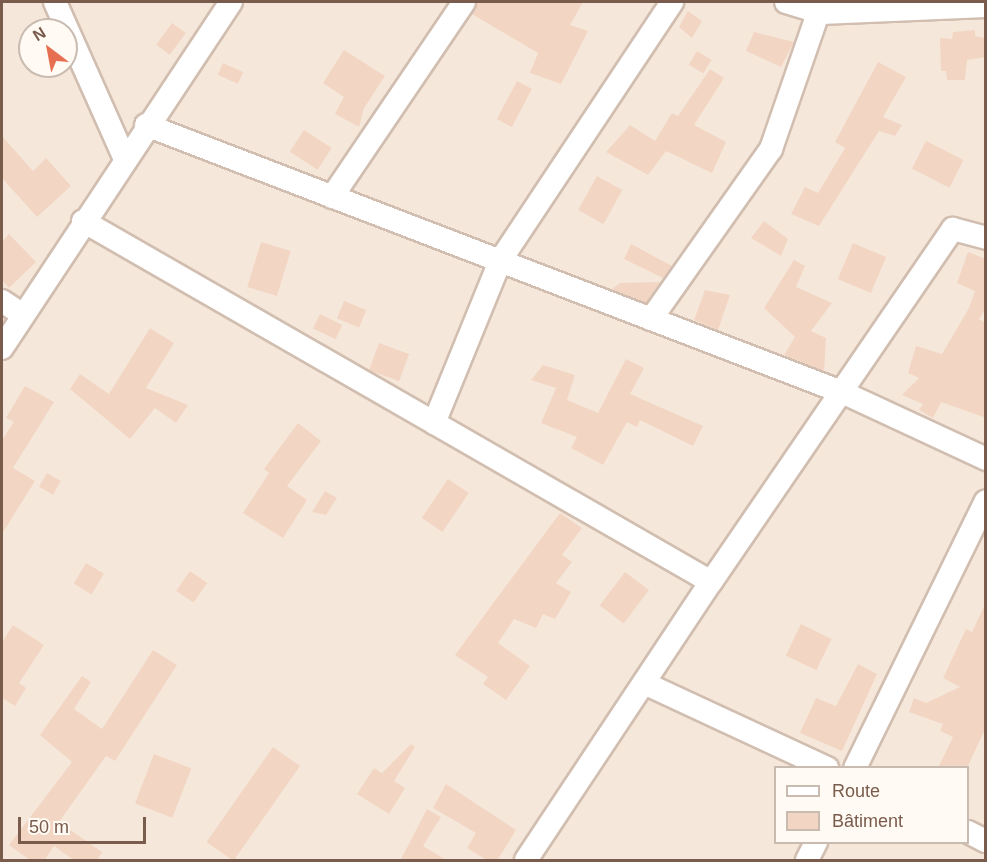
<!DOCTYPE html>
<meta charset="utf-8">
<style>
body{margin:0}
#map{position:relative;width:987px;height:862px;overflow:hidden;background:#fdf6ec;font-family:Helvetica,sans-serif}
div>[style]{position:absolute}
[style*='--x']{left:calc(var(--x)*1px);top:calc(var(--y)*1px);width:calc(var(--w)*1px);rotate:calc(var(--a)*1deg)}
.residential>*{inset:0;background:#f5e8da}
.building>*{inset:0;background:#f3d5c3;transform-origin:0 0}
.roads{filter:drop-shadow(2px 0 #d1beb0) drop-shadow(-2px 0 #d1beb0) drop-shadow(0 2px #d1beb0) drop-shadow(0 -2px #d1beb0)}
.minor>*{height:22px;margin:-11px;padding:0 11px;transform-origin:11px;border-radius:11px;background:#fff}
span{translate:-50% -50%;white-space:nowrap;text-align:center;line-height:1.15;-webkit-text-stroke:4.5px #fffaf3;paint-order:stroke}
.frame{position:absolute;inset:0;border:3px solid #7a5c4d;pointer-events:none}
.legend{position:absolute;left:774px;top:766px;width:195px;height:78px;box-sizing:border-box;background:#fffaf3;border:2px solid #cabbb1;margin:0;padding:8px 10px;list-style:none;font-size:18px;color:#7a5c4d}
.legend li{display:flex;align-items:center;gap:12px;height:30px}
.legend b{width:30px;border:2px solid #cabbb1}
.north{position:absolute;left:18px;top:18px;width:60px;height:60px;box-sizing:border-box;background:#fffaf3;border:2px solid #cabbb1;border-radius:50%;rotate:328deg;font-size:16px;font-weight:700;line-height:24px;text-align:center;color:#7a5c4d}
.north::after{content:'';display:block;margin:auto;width:21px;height:27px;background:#e76f51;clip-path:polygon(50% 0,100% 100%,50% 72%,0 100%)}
.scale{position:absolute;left:18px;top:817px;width:128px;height:27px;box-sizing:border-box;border:3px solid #7a5c4d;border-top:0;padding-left:8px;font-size:18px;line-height:21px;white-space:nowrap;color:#7a5c4d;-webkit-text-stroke:4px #fffaf3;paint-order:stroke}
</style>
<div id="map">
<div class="residential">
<i style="clip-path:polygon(evenodd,2px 2px,985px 2px,985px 860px,2px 860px,2px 2px,30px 30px,66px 30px,66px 66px,30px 66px,30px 30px,2px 2px,776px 768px,968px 768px,968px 842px,776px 842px,776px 768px)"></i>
</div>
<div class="building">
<i style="clip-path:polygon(477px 2px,583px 2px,570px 25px,588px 31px,561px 84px,530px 73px,538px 53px,472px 14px)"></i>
<i style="clip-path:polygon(688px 11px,702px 21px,692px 38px,679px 27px)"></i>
<i style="left:172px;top:23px;width:17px;height:27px;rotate:36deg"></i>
<i style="clip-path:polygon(975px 30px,975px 36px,986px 38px,986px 57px,967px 60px,965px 80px,947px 80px,946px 71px,941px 71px,940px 38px,952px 39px,953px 32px)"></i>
<i style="clip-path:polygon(754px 32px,794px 42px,781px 67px,746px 51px)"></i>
<i style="clip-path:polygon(344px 50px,385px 76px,364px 108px,359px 127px,335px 114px,344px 97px,323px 83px)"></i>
<i style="left:697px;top:51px;width:17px;height:16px;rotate:31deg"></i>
<i style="clip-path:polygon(878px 62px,906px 77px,883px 117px,902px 125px,895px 136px,879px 131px,819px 226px,791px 214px,805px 187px,818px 193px,845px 148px,835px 142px)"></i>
<i style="left:223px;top:63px;width:22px;height:13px;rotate:24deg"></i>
<i style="clip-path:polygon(710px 69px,724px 78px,694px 125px,726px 142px,712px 173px,666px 151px,648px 175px,606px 152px,630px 125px,655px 141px,672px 113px,678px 116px)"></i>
<i style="left:517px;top:81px;width:17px;height:43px;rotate:28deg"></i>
<i style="left:304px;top:130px;width:33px;height:26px;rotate:33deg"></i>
<i style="clip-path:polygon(2px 136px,33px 171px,46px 158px,71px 186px,37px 217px,2px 178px)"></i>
<i style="left:926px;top:141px;width:42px;height:31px;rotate:27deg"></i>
<i style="left:597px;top:176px;width:29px;height:39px;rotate:29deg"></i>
<i style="clip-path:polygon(764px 221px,788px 239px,781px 256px,751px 238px)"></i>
<i style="clip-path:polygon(9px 234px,36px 262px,9px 288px,2px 280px,2px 242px)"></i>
<i style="left:261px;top:242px;width:31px;height:47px;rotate:17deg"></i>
<i style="left:853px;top:243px;width:36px;height:39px;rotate:23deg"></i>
<i style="clip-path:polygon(631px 244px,672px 266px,663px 278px,624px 259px)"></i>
<i style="clip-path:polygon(968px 252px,986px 259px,986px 308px,979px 319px,986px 323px,986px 418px,941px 402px,933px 418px,919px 410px,923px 404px,902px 395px,919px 378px,908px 373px,916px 346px,942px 354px,969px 308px,975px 291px,957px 283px)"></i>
<i style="clip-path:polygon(794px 260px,805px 266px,796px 287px,832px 303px,811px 331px,826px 338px,824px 371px,784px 355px,795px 337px,764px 308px)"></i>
<i style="clip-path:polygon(660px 282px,646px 303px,612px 289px,620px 283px)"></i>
<i style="clip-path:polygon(705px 290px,730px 295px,718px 330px,694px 320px)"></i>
<i style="left:344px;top:301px;width:24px;height:19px;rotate:22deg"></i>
<i style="left:320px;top:314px;width:25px;height:16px;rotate:26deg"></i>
<i style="clip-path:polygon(150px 328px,174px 343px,146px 388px,188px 405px,176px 423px,155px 408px,130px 439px,70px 389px,80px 374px,109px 394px)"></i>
<i style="left:379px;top:343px;width:32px;height:29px;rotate:20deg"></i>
<i style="clip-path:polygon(626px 359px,644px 368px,630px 394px,703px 426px,693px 446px,640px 420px,637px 427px,627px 422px,603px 465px,571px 448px,577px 437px,541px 423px,556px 388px,531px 380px,543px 365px,575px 375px,567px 400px,598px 413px)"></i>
<i style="clip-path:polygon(25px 386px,54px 402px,13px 468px,35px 481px,2px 534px,2px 440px,14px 422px,6px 418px)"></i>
<i style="clip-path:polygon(298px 423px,321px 441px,287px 486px,307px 500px,283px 538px,243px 513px,269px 473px,264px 469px)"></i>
<i style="left:47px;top:473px;width:16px;height:16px;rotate:30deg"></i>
<i style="left:448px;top:479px;width:25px;height:47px;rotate:34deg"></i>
<i style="clip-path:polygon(325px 491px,337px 498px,326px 515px,312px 512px)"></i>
<i style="clip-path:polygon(560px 513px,582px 528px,562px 555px,572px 562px,556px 583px,571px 592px,555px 619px,543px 614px,536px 628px,514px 619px,498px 643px,530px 666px,506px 700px,483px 684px,488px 677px,455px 655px)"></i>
<i style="left:86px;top:563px;width:21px;height:24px;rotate:31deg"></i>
<i style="left:190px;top:571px;width:21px;height:24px;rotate:35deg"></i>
<i style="left:625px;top:572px;width:30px;height:42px;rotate:37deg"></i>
<i style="clip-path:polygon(986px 602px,986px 727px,967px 768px,938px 768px,953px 737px,940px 731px,943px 724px,909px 712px,914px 698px,926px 703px,960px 687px,943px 678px,966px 629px,972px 632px)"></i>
<i style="left:801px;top:624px;width:34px;height:35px;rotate:26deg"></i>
<i style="clip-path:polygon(13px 625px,44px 645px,19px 683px,26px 688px,15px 706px,2px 698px,2px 642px)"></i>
<i style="clip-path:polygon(153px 650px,177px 665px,115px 761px,106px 756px,59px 822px,102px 852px,97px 861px,75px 861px,54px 846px,44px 861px,31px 861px,9px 845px,72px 762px,40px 735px,82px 676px,91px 682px,74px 709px,102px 729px)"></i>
<i style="clip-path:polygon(858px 664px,877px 674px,842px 751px,800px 733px,816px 698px,836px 706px)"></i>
<i style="clip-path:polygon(411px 744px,415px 747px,394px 781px,405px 788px,389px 814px,357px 794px,374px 768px,382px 773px)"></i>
<i style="left:273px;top:747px;width:33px;height:116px;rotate:35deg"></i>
<i style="left:154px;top:754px;width:40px;height:53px;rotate:21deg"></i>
<i style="clip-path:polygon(446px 784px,516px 830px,497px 861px,488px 861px,467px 848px,476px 833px,433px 808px)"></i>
<i style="clip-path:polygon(427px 809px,441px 817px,423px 846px,448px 861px,400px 861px)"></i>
</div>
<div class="roads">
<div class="minor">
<i style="--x:55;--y:2;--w:170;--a:66"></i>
<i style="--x:786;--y:2;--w:37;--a:17"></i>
<i style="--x:821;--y:13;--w:165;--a:-2.4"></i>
<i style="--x:146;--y:125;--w:748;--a:21"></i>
<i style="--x:844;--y:393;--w:157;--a:24.9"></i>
<i style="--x:332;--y:197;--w:235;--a:-55.9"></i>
<i style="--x:83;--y:221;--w:724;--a:29.89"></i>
<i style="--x:711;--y:582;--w:428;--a:-55.6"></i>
<i style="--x:953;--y:229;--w:34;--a:15"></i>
<i style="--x:2;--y:301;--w:25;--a:34"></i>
<i style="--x:651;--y:319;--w:208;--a:-54.8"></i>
<i style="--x:771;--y:149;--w:156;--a:-70.9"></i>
<i style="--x:2;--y:348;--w:415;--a:-56.5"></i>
<i style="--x:434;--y:423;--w:175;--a:-67.8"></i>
<i style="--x:500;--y:261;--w:311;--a:-56.4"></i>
<i style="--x:644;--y:683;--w:202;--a:24.9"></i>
<i style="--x:855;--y:768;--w:297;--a:-63.9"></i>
<i style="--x:968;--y:832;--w:20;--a:27"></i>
<i style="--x:526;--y:860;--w:334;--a:-56.4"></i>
<i style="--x:807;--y:860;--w:20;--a:-63"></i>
</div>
</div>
<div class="frame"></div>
<ul class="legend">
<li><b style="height:8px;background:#fff"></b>Route</li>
<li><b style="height:16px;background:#f3d5c3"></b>Bâtiment</li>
</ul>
<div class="north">N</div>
<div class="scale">50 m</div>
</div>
